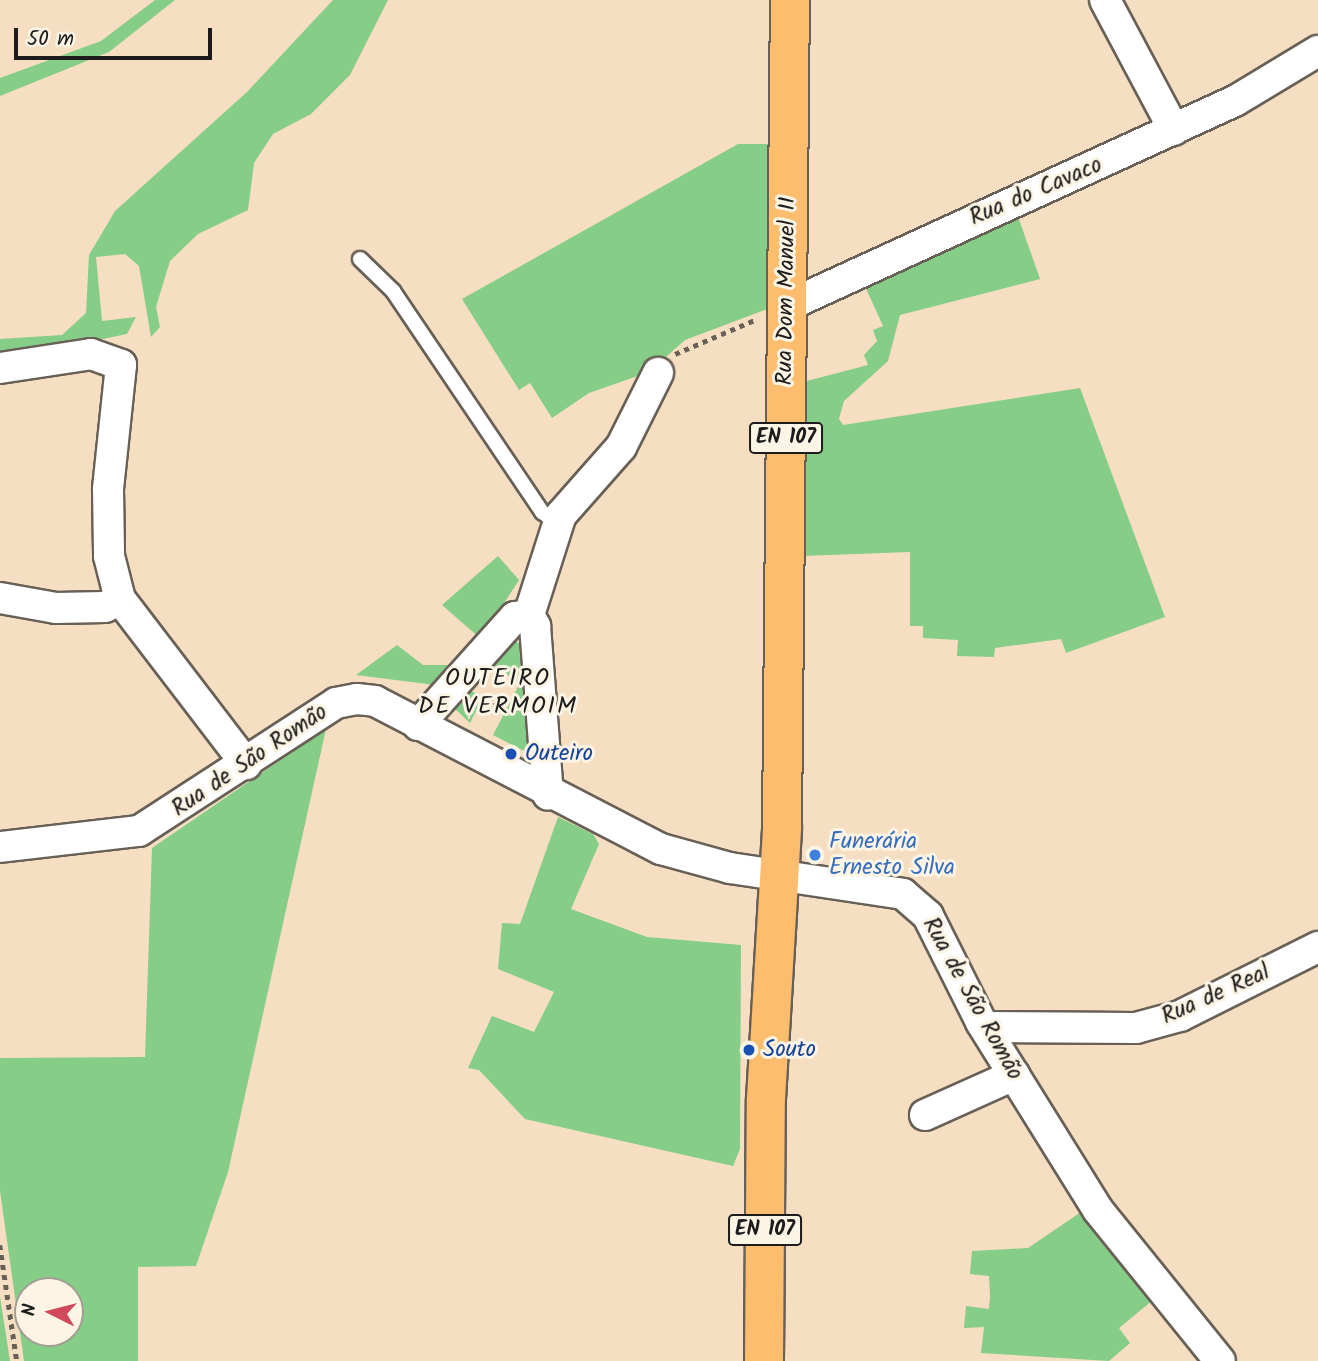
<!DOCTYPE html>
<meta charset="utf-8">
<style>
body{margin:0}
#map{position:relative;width:1318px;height:1361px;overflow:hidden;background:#f5dec2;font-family:Kalam,sans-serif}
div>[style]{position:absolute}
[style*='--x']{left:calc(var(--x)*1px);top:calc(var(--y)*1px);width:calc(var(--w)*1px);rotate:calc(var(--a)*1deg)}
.green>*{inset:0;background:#86cd87}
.path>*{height:4.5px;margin-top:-2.25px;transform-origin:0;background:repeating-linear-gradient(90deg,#686056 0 5px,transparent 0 10px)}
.roads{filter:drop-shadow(2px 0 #686056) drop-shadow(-2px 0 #686056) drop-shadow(0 2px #686056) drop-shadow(0 -2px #686056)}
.lane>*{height:14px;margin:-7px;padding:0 7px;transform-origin:7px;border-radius:7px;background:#fff}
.street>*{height:30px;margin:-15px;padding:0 15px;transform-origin:15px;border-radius:15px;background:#fff}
.primary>*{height:38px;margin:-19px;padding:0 19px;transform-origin:19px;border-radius:19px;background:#fcbd6e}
.dots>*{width:19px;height:19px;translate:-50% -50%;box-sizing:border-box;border:4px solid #fcf5e5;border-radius:50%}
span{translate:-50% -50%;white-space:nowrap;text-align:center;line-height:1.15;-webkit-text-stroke:6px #fcf5e5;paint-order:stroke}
.shield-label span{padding:2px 5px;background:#fcf5e5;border:2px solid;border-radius:5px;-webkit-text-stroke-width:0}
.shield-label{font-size:21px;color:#1c1c1c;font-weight:700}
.street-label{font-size:23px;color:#1c1c1c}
.transit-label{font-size:23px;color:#164399}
.left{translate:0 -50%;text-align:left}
.shop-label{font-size:23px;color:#366cbe}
.neighbourhood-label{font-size:24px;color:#1c1c1c;letter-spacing:2px}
.north{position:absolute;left:14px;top:1277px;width:70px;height:70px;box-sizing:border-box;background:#fcf5e5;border:2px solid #a29e95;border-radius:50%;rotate:276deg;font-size:19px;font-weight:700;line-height:28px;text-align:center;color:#1c1c1c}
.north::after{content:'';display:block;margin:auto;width:24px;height:32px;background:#d1495b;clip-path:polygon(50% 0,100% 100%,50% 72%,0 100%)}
.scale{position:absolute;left:14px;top:28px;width:198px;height:32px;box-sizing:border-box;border:4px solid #1c1c1c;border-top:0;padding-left:9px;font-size:21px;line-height:24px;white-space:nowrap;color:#1c1c1c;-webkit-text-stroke:5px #fcf5e5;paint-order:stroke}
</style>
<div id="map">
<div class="green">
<i style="clip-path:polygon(155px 0,175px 0,109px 52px,0 96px,0 78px,101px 41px)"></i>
<i style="clip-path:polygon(333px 0,388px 0,350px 75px,311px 114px,273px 134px,254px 163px,248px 210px,198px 234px,170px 261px,156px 307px,160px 327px,151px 337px,139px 266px,125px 254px,96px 257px,102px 321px,136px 317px,127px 334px,0 360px,0 339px,62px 335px,86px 313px,89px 255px,115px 211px,247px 92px)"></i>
<i style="clip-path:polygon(738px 144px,772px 144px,770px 308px,685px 340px,649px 372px,589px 393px,552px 418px,530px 383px,519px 390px,462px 299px)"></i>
<i style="clip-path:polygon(1014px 205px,1040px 279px,900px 315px,888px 361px,844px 401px,839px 419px,843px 425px,1080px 388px,1165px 617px,1066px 653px,1061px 639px,995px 648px,994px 657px,957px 656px,958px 640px,923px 638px,923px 626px,910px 626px,910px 552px,802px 556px,803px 382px,868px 365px,864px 355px,877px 341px,873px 330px,883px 326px,863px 282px)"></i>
<i style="clip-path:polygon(498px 556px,519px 580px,481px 639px,442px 605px)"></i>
<i style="clip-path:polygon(512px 640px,526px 646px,533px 745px,524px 751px,493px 735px,520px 683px,494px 666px)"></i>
<i style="clip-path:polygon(397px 645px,423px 665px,458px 665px,435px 685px,356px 675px)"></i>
<i style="clip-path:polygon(467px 689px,483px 697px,470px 723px,452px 706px)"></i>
<i style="clip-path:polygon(evenodd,326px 729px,228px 1172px,196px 1266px,138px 1267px,138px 1361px,24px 1361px,0 1191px,0 1058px,145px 1057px,152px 848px,326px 729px,28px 1291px,70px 1291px,70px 1333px,28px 1333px,28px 1291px)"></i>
<i style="clip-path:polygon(558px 817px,593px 834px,599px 844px,571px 909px,647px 937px,741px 945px,740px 1149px,733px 1166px,525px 1119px,479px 1070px,468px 1068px,492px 1016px,534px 1032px,554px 992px,498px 969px,502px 923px,520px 924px)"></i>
<i style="clip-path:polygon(1084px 1210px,1153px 1300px,1119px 1328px,1130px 1343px,1109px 1361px,981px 1353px,984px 1327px,964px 1328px,966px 1306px,989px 1309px,990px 1296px,989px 1276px,970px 1274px,972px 1251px,1028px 1248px)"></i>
<i style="clip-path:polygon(0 1297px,10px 1361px,0 1361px)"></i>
</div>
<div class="path">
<i style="--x:675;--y:354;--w:89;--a:-23.1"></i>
<i style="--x:494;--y:705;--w:1;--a:-45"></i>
<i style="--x:0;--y:1245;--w:117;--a:81.7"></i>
</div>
<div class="roads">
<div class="lane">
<i style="--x:360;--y:259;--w:46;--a:44.1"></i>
<i style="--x:393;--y:291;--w:267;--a:56"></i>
<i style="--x:542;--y:512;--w:19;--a:36"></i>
</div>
<div class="street">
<i style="--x:1105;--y:0;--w:147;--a:62"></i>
<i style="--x:787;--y:306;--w:493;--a:-24.6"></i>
<i style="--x:1235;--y:101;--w:97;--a:-31.1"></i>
<i style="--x:0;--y:368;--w:92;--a:-8.7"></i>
<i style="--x:91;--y:354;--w:32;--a:20"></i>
<i style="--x:121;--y:365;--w:125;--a:96"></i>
<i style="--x:108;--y:489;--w:67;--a:89.1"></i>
<i style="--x:109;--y:556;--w:44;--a:75.7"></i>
<i style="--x:120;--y:599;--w:208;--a:52.6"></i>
<i style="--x:0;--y:598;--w:57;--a:10.1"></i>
<i style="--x:56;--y:608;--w:49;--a:-1.2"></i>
<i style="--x:105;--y:607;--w:17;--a:-28"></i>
<i style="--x:529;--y:615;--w:105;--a:-72.3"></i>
<i style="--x:561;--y:515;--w:91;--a:-48.6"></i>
<i style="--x:621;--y:447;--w:83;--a:-63.4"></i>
<i style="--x:529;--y:615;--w:13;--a:61"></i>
<i style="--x:535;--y:626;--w:169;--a:85.6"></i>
<i style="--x:418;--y:725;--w:145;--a:-48.1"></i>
<i style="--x:515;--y:617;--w:14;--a:-8"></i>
<i style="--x:0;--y:847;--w:140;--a:-6.6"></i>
<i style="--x:139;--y:831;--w:235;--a:-33"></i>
<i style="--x:336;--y:703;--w:21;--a:-11"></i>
<i style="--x:357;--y:699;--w:18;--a:6"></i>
<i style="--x:375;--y:701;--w:322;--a:27.4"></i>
<i style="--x:661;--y:849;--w:72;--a:15.4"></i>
<i style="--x:730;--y:868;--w:175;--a:8.5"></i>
<i style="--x:903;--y:894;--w:33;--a:41"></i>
<i style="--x:928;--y:916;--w:119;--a:63.4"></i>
<i style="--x:981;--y:1022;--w:221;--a:58.1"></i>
<i style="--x:1098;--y:1210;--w:194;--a:51.1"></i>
<i style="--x:985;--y:1027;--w:151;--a:0.4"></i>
<i style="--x:1136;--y:1028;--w:46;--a:-15.3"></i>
<i style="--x:1180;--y:1016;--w:154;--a:-26.6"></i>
<i style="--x:925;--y:1115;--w:98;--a:-24.2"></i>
</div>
<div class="primary">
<i style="--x:764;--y:1361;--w:262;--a:-89.6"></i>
<i style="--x:766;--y:1099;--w:273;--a:-86.6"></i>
<i style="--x:782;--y:826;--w:826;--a:-89.45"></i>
</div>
</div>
<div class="dots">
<i style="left:511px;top:754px;background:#1a4fb4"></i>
<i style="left:815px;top:855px;background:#3f7fe0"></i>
<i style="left:749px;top:1050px;background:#1a4fb4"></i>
</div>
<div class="shield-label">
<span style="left:786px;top:438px">EN 107</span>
<span style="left:765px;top:1230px">EN 107</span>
</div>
<div class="street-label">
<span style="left:1036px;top:192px;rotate:-23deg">Rua do Cavaco</span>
<span style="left:787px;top:291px;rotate:-89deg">Rua Dom Manuel II</span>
<span style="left:250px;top:761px;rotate:-34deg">Rua de São Romão</span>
<span style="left:1216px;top:995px;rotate:-24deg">Rua de Real</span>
<span style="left:972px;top:999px;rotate:61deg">Rua de São Romão</span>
</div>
<div class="transit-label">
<span class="left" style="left:525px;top:754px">Outeiro</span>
<span class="left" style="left:763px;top:1050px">Souto</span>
</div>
<div class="shop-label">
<span class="left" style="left:829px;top:855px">Funerária<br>Ernesto Silva</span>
</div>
<div class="neighbourhood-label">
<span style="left:498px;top:693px">OUTEIRO<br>DE VERMOIM</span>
</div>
<div class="north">N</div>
<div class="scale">50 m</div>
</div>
